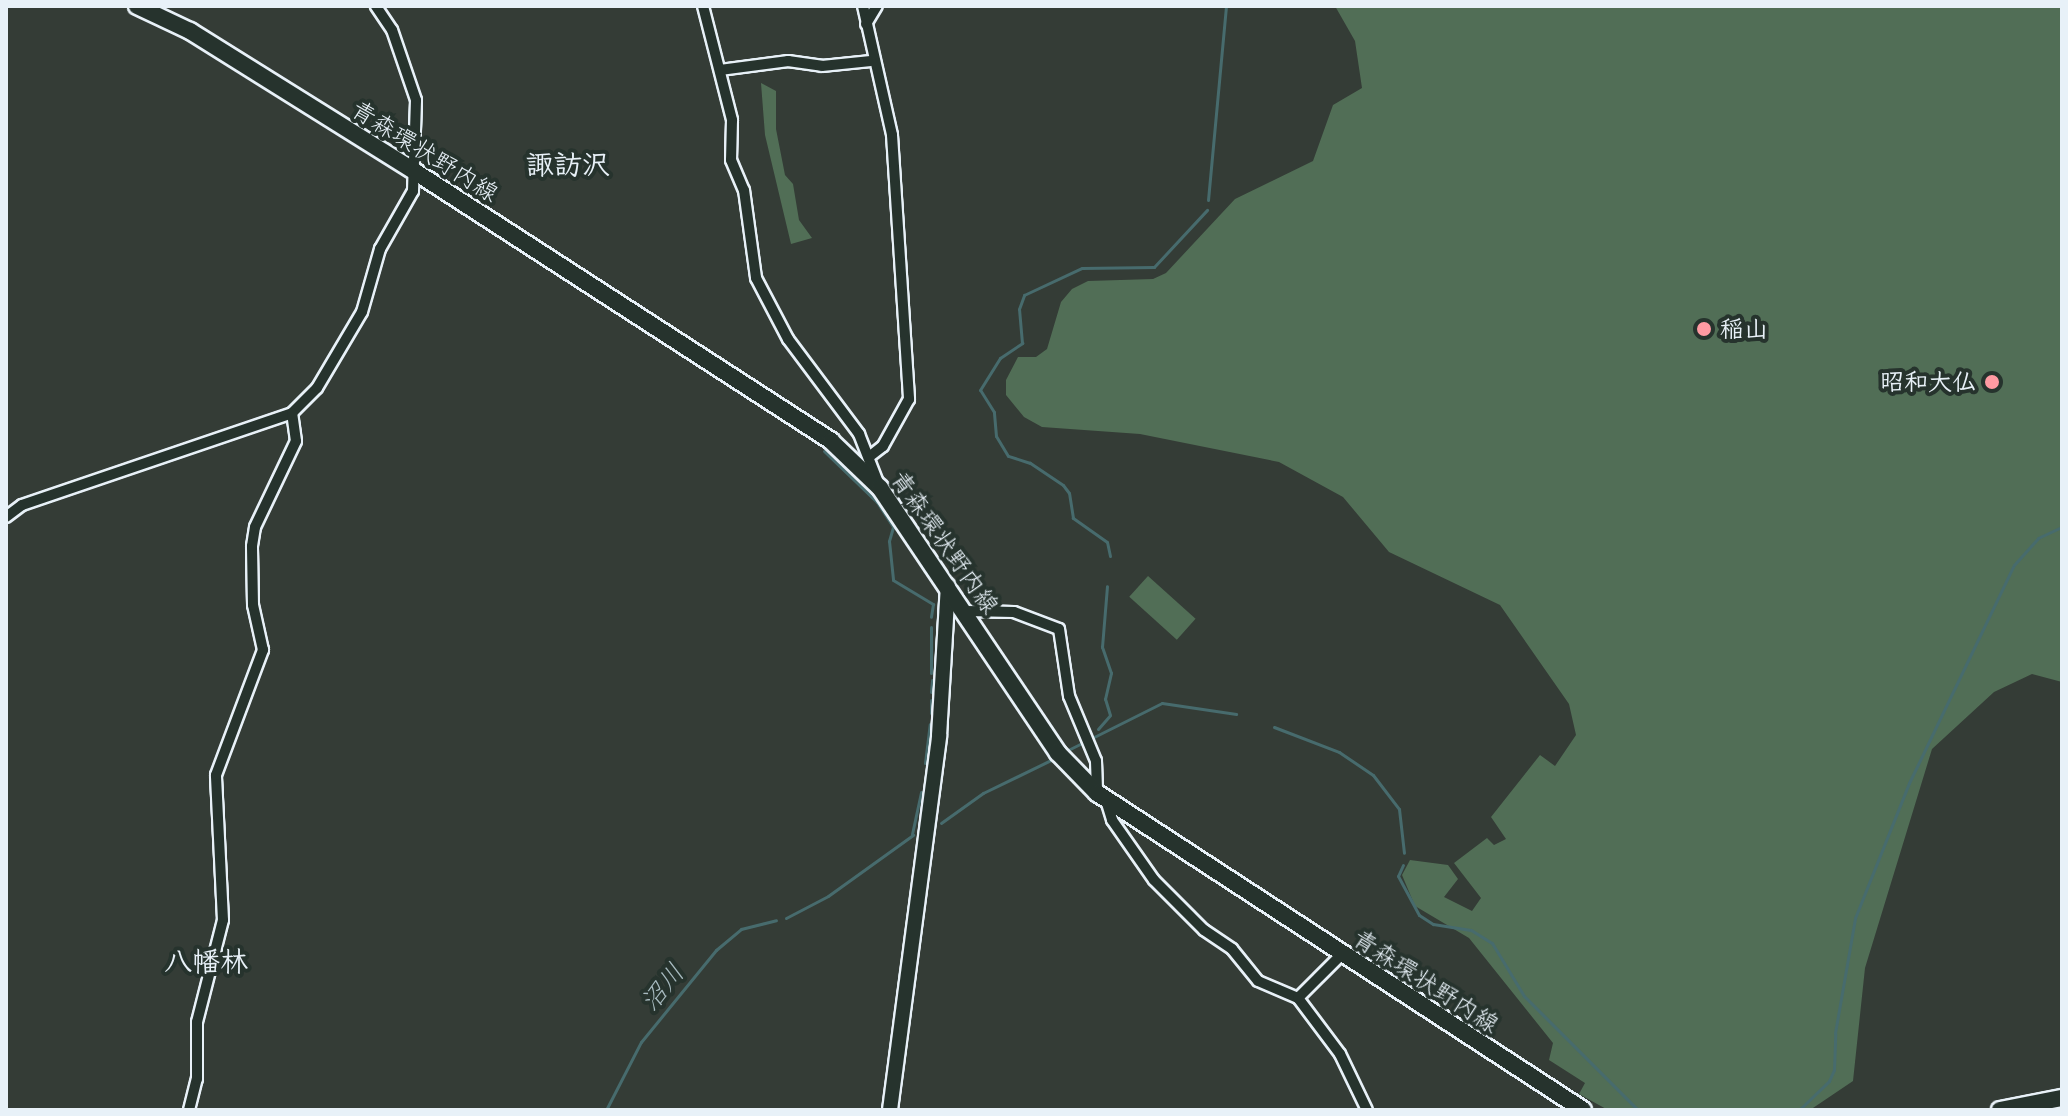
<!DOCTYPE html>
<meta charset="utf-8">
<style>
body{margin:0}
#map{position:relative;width:2068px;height:1116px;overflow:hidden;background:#343c36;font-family:"Patrick Hand","Klee One",sans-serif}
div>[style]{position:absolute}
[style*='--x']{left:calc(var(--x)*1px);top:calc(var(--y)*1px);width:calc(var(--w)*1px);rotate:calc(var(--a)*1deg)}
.green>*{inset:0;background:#516e56;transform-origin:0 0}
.stream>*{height:3px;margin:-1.5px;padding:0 1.5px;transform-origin:1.5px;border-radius:1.5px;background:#476b6d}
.roads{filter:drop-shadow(2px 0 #e8f1f8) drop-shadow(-2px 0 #e8f1f8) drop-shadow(0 2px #e8f1f8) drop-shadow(0 -2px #e8f1f8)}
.street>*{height:10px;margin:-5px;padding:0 5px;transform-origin:5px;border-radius:5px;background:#26332d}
.secondary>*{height:14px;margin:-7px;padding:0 7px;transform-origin:7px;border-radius:7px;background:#26332d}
.primary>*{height:16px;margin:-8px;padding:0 8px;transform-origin:8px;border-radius:8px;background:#26332d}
.dots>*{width:22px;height:22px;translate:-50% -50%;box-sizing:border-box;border:4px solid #26332d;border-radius:50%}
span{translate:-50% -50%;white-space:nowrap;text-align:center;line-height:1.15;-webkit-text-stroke:8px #26332d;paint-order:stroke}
.street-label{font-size:24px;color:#e8f1f8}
.poi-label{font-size:24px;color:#e8f1f8;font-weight:700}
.left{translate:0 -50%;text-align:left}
.right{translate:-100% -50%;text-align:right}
.water-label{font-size:26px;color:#a8bbc0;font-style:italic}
.quarter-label{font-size:28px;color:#e8f1f8;font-weight:700}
.frame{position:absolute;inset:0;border:8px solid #e8f1f8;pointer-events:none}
</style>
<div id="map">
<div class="green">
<i style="clip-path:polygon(1335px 6px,2062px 6px,2062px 682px,2032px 674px,1994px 692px,1932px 749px,1865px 968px,1853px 1081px,1810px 1110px,1608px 1110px,1579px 1094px,1585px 1083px,1549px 1060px,1553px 1043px,1469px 938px,1415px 906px,1402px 875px,1410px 860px,1448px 865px,1458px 879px,1444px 897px,1472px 911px,1481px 898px,1454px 863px,1487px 838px,1494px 845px,1506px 839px,1491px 817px,1540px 755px,1555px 766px,1576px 735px,1569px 704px,1500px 605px,1389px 552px,1343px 497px,1279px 462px,1140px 434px,1042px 427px,1024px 417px,1006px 395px,1006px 380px,1018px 357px,1036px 357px,1047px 349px,1061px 302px,1072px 289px,1088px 281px,1153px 279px,1166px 273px,1235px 199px,1313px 161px,1333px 105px,1362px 88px,1355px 41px)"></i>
<i style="clip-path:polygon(761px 83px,776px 91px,776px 129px,785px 175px,793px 184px,799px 220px,812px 238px,791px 244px,765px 135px)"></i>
<i style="left:1148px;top:576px;width:64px;height:28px;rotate:42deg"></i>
</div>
<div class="stream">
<i style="--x:1208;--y:200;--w:195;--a:-84.7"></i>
<i style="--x:824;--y:451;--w:74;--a:43.9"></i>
<i style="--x:877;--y:502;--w:30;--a:57"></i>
<i style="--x:893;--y:527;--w:15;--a:106"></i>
<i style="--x:889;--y:541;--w:39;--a:84"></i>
<i style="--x:893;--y:580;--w:47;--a:31"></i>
<i style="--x:933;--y:604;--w:13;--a:99"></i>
<i style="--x:1110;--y:556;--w:14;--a:-102"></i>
<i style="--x:1107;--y:542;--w:42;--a:-144.8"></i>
<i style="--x:1073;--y:518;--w:25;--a:-99"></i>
<i style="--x:1069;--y:493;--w:10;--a:-127"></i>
<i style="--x:1063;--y:485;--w:40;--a:-146"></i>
<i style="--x:1030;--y:463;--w:23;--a:-162"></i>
<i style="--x:1008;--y:456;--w:23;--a:-121"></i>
<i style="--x:996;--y:436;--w:24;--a:-95"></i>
<i style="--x:994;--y:412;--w:26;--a:-122"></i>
<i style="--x:980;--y:390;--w:38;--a:-58"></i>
<i style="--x:1000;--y:358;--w:27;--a:-34"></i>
<i style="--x:1022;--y:343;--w:34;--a:-95"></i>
<i style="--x:1019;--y:309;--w:15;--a:-70"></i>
<i style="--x:1024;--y:295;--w:64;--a:-25"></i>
<i style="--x:1082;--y:268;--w:72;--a:-0.8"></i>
<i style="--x:1154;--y:267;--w:78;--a:-47.1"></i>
<i style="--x:931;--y:673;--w:46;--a:-90"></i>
<i style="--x:931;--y:692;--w:12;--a:-85"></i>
<i style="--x:931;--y:713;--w:13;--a:-90"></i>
<i style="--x:1274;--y:727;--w:70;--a:21"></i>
<i style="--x:1339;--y:752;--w:41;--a:34.1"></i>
<i style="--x:1373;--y:775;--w:43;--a:52.6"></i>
<i style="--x:1399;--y:809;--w:44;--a:83.5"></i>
<i style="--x:1098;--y:729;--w:18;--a:-49"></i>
<i style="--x:1110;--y:715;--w:17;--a:-107"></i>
<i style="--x:1105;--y:699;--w:27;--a:-77"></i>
<i style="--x:1111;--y:673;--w:28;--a:-109"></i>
<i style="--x:1102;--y:647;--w:61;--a:-85.3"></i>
<i style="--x:1068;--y:750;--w:105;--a:-26.6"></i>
<i style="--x:1162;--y:703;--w:75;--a:8.5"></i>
<i style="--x:925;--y:763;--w:39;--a:-83"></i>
<i style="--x:941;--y:823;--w:52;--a:-35.5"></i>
<i style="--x:983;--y:793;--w:78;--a:-25.9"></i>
<i style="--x:912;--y:834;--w:43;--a:-77.9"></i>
<i style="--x:1403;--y:865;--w:12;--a:114"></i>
<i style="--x:1398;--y:876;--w:44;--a:61.7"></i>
<i style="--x:1419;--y:915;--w:17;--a:33"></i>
<i style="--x:1433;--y:924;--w:38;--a:9"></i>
<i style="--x:1471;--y:930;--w:25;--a:32"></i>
<i style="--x:1492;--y:943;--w:62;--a:58.9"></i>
<i style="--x:1524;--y:996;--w:161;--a:45"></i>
<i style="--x:786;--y:918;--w:47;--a:-27.6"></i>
<i style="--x:828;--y:896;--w:105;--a:-35.7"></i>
<i style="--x:606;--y:1110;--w:76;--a:-62.8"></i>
<i style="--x:641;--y:1042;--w:119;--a:-50.8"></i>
<i style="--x:716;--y:950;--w:33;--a:-40"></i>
<i style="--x:741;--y:929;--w:36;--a:-14"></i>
<i style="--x:1799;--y:1110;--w:42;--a:-44"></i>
<i style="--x:1829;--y:1081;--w:12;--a:-66"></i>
<i style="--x:1834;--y:1070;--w:37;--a:-88"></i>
<i style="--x:1835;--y:1033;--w:117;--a:-80.1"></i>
<i style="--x:1855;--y:918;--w:145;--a:-68.2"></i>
<i style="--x:1909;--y:783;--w:242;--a:-64.3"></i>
<i style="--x:2014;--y:565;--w:36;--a:-48"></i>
<i style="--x:2038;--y:538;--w:26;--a:-25"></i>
</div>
<div class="roads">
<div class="street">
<i style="--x:703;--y:6;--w:118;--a:75.7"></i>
<i style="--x:732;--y:120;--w:40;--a:91.4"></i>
<i style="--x:731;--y:160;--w:33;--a:67"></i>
<i style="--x:744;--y:190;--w:89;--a:82.2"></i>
<i style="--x:756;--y:278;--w:69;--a:62.3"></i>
<i style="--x:788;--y:339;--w:119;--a:53.2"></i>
<i style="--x:859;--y:434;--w:55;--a:68.6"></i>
<i style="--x:863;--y:6;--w:132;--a:77.3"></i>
<i style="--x:892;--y:135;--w:265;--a:86.3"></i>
<i style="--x:909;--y:399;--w:54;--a:119"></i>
<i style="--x:883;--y:446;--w:16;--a:142"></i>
<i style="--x:866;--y:24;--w:21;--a:-59"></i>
<i style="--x:720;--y:70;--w:69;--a:-7.5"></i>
<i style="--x:788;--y:61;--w:34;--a:8"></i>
<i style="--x:822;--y:66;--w:49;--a:-5.8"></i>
<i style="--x:6;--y:517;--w:20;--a:-37"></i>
<i style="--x:22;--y:505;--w:285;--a:-18.8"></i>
<i style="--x:292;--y:413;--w:35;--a:-45"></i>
<i style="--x:317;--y:388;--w:88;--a:-59.4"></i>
<i style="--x:362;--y:312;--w:66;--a:-74.1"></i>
<i style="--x:380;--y:249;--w:67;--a:-60.4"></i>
<i style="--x:413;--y:191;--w:91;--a:-88.1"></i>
<i style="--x:416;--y:100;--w:74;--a:-108.9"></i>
<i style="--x:392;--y:30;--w:29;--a:-124"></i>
<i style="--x:967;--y:611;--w:47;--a:1.2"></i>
<i style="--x:1014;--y:612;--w:48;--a:20.7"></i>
<i style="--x:1059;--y:629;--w:68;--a:81.5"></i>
<i style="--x:1069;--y:696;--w:70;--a:67.4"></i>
<i style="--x:1096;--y:761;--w:32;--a:88"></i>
<i style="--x:1106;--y:800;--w:21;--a:73"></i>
<i style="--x:1112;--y:820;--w:73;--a:55"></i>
<i style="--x:1154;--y:880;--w:71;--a:45"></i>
<i style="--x:1204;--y:930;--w:34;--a:34"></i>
<i style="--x:1232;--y:949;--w:41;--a:50.9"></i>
<i style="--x:1258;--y:981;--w:43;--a:23"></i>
<i style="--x:1298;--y:998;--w:70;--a:53.1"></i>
<i style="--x:1340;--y:1054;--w:62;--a:64.3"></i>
<i style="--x:1298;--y:998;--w:61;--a:-45"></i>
<i style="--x:189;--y:1110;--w:32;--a:-76"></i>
<i style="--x:197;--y:1079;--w:57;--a:-90"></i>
<i style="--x:197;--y:1022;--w:105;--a:-75.7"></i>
<i style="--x:223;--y:920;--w:145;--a:-92.8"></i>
<i style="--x:216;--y:775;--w:134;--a:-69.4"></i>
<i style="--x:263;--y:650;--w:46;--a:-102.5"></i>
<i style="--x:253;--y:605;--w:59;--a:-91"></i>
<i style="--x:252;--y:546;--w:19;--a:-81"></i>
<i style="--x:255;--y:527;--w:95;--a:-64.5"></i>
<i style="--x:296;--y:441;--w:28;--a:-98"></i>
</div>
<div class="secondary">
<i style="--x:890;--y:1110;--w:377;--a:-82.5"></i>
<i style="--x:939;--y:736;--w:150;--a:-86.6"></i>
</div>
<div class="primary">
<i style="--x:137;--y:6;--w:59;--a:25.3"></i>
<i style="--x:190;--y:31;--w:264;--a:32"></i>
<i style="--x:414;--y:171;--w:497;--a:32.9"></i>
<i style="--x:831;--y:441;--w:68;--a:43.8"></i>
<i style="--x:880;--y:488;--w:319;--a:56.1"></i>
<i style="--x:1058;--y:753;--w:56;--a:45.7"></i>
<i style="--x:1097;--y:793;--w:580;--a:33.11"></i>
<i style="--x:2000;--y:1110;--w:63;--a:-11"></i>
</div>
</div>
<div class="dots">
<i style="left:1704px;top:329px;background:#ff9aa2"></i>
<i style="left:1992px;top:382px;background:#ff9aa2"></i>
</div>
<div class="street-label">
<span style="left:425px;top:151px;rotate:32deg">青森環状野内線</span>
<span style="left:945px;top:542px;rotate:55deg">青森環状野内線</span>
<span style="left:1426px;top:981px;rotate:33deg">青森環状野内線</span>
</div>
<div class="poi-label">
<span class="left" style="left:1720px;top:329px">稲山</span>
<span class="right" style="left:1976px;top:382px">昭和大仏</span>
</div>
<div class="water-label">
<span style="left:662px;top:987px;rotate:-51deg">沼川</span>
</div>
<div class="quarter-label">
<span style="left:568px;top:164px">諏訪沢</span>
<span style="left:206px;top:961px">八幡林</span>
</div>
<div class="frame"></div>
</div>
